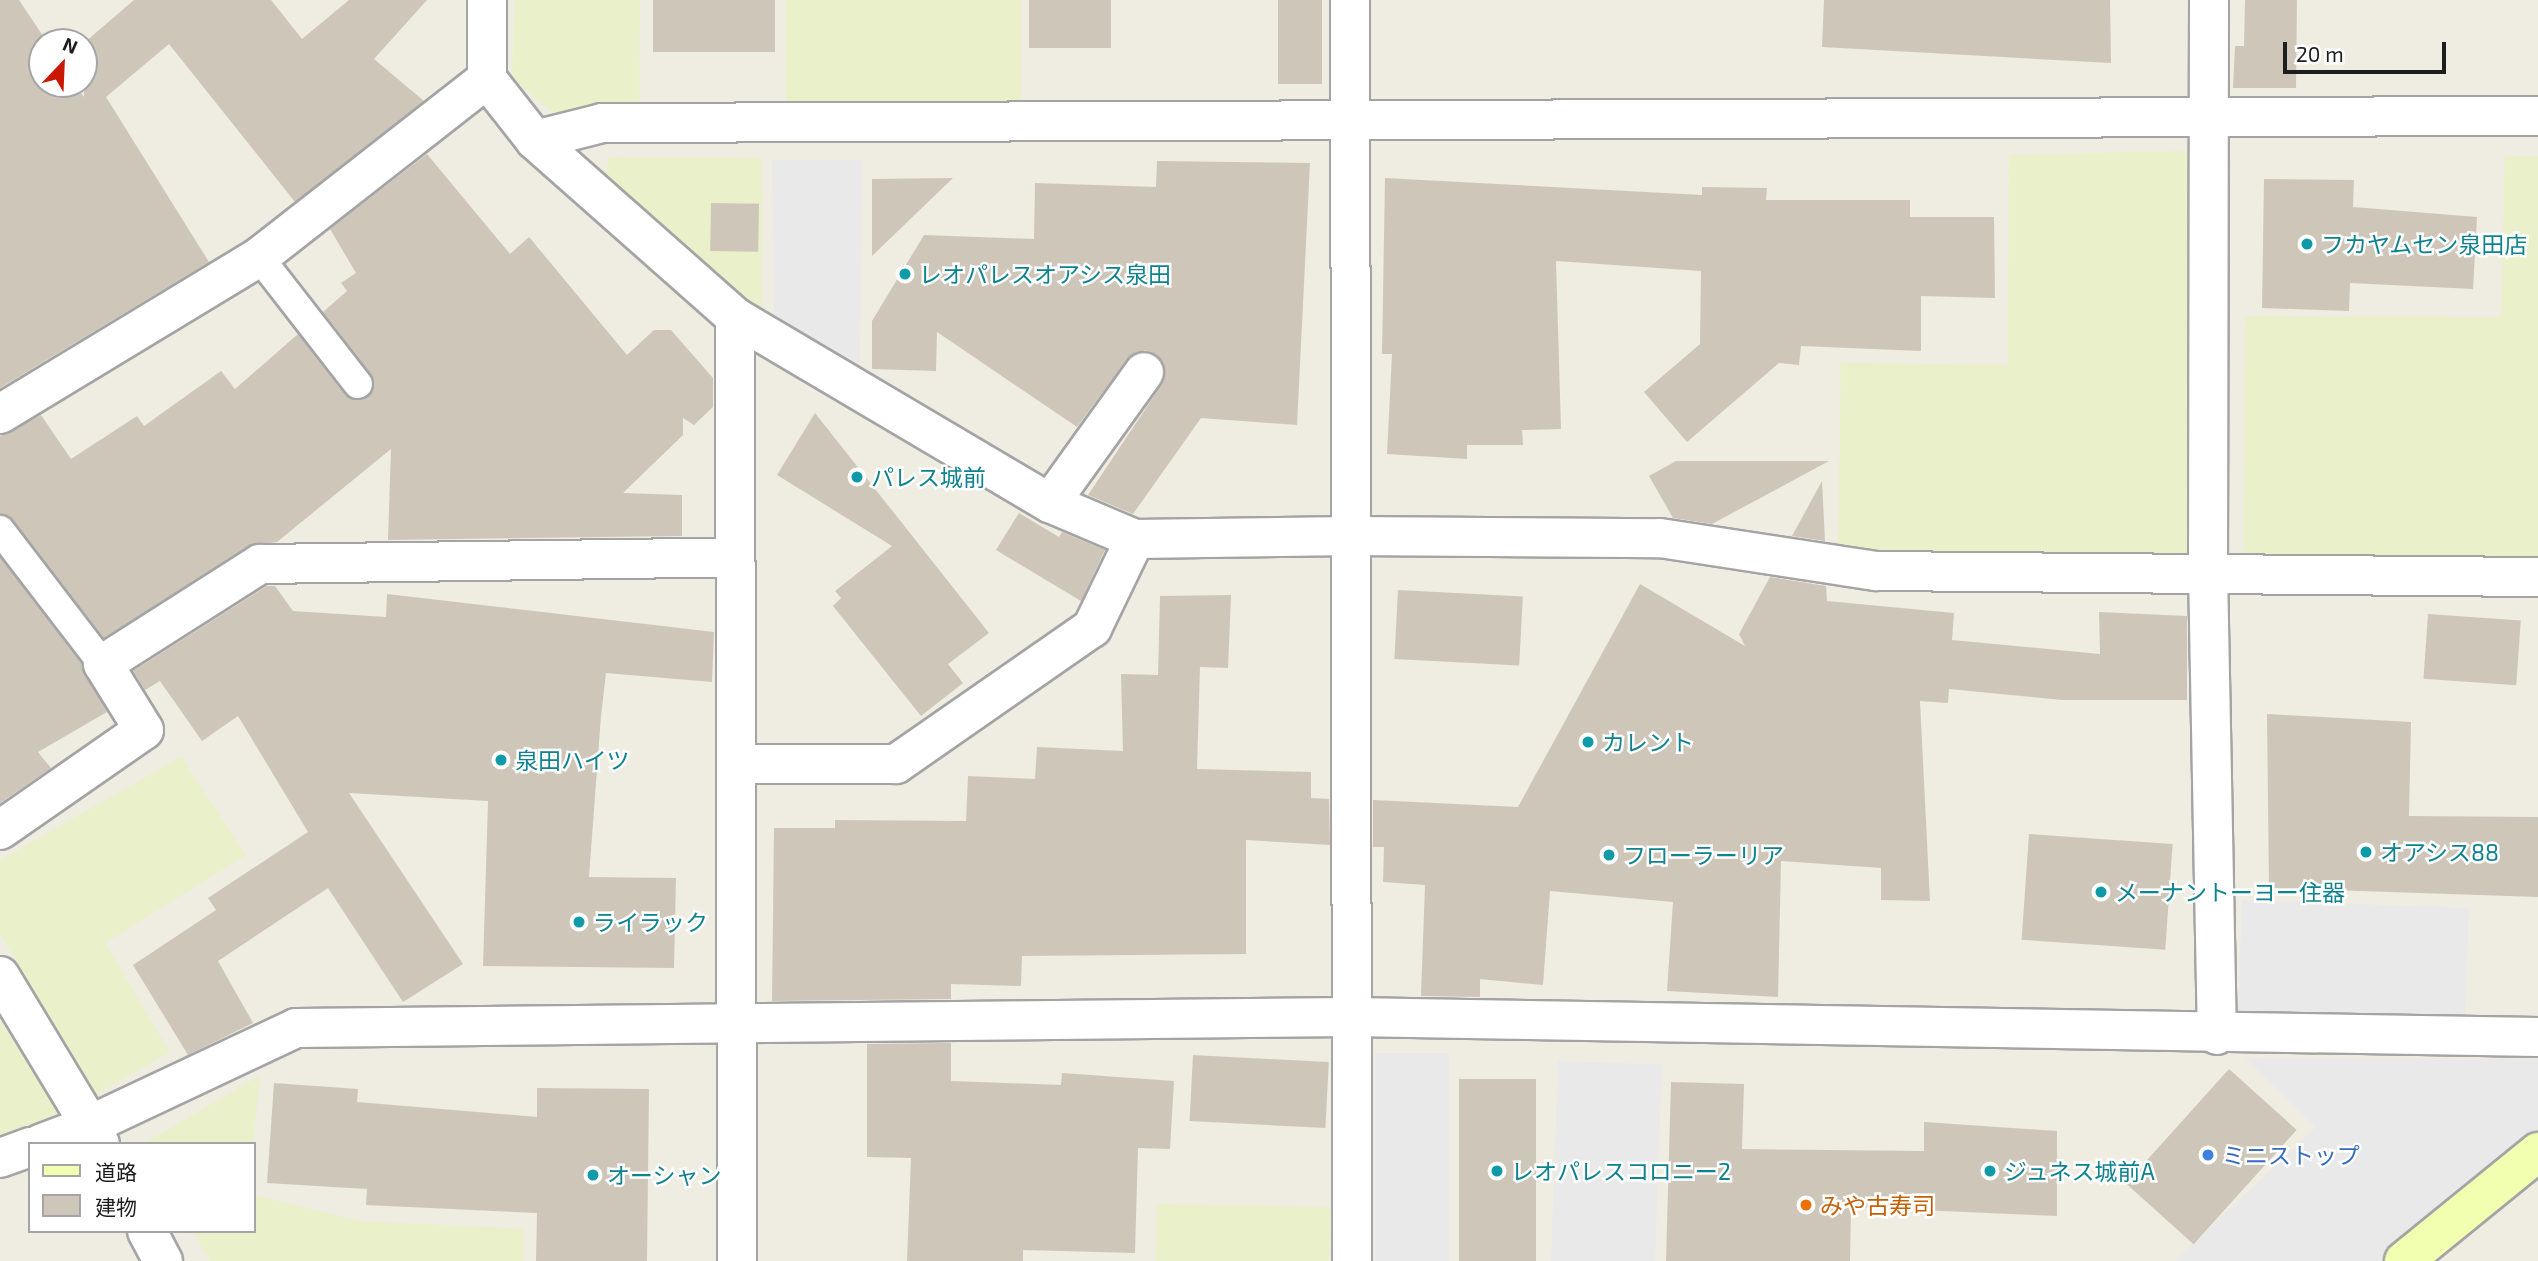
<!DOCTYPE html>
<meta charset="utf-8">
<style>
body{margin:0}
#map{position:relative;width:2538px;height:1261px;overflow:hidden;background:#efece1;font-family:"Exo 2","Noto Sans JP",sans-serif}
div>[style]{position:absolute}
[style*='--x']{left:calc(var(--x)*1px);top:calc(var(--y)*1px);width:calc(var(--w)*1px);rotate:calc(var(--a)*1deg)}
.farmland>*{inset:0;background:#e9f0ca;transform-origin:0 0}
.parking>*{inset:0;background:#e9e9e9;transform-origin:0 0}
.building>*{inset:0;background:#cfc6ba;transform-origin:0 0}
.roads{filter:drop-shadow(2px 0 #a4a4a4) drop-shadow(-2px 0 #a4a4a4) drop-shadow(0 2px #a4a4a4) drop-shadow(0 -2px #a4a4a4)}
.lane>*{height:28px;margin:-14px;padding:0 14px;transform-origin:14px;border-radius:14px;background:#fff}
.street>*{height:38px;margin:-19px;padding:0 19px;transform-origin:19px;border-radius:19px;background:#fff}
.secondary>*{height:38px;margin:-19px;padding:0 19px;transform-origin:19px;border-radius:19px;background:#f2ffb0}
.dots>*{width:19px;height:19px;translate:-50% -50%;box-sizing:border-box;border:4px solid #fff;border-radius:50%}
span{translate:-50% -50%;white-space:nowrap;text-align:center;line-height:1.15;-webkit-text-stroke:5px #fff;paint-order:stroke}
.culture-label{font-size:23px;color:#0d838f}
.left{translate:0 -50%;text-align:left}
.shop-label{font-size:23px;color:#366cbe}
.food-label{font-size:23px;color:#c56008}
.legend{position:absolute;left:28px;top:1142px;width:228px;height:91px;box-sizing:border-box;background:#fff;border:2px solid #a5a5a5;margin:0;padding:9px 12px;list-style:none;font-size:21px;color:#1d1d1d}
.legend li{display:flex;align-items:center;gap:14px;height:35px}
.legend b{width:35px;border:2px solid #a5a5a5}
.north{position:absolute;left:28px;top:28px;width:70px;height:70px;box-sizing:border-box;background:#fff;border:2px solid #a5a5a5;border-radius:50%;rotate:23deg;font-size:19px;font-weight:700;line-height:28px;text-align:center;color:#1d1d1d}
.north::after{content:'';display:block;margin:auto;width:24px;height:32px;background:#ca1700;clip-path:polygon(50% 0,100% 100%,50% 72%,0 100%)}
.scale{position:absolute;left:2283px;top:42px;width:163px;height:32px;box-sizing:border-box;border:4px solid #1d1d1d;border-top:0;padding-left:9px;font-size:21px;line-height:24px;white-space:nowrap;color:#1d1d1d;-webkit-text-stroke:5px #fff;paint-order:stroke}
</style>
<div id="map">
<div class="farmland">
<i style="clip-path:polygon(515px 0,640px 0,639px 113px,553px 112px,512px 79px)"></i>
<i style="left:786px;top:0;width:235px;height:125px"></i>
<i style="clip-path:polygon(2192px 151px,2195px 560px,1838px 550px,1841px 363px,2008px 365px,2009px 155px)"></i>
<i style="clip-path:polygon(2505px 156px,2538px 156px,2538px 557px,2244px 561px,2245px 316px,2501px 317px)"></i>
<i style="clip-path:polygon(609px 157px,762px 158px,762px 311px,605px 176px)"></i>
<i style="clip-path:polygon(181px 757px,246px 855px,105px 943px,170px 1052px,95px 1095px,0 933px,0 860px)"></i>
<i style="clip-path:polygon(0 1021px,60px 1113px,0 1136px)"></i>
<i style="clip-path:polygon(260px 1076px,253px 1144px,143px 1144px)"></i>
<i style="clip-path:polygon(254px 1195px,359px 1221px,523px 1229px,524px 1261px,210px 1261px,193px 1231px,254px 1231px)"></i>
<i style="left:1157px;top:1204px;width:173px;height:57px;rotate:1deg"></i>
</div>
<div class="parking">
<i style="clip-path:polygon(772px 160px,862px 160px,860px 377px,774px 316px)"></i>
<i style="left:2242px;top:900px;width:227px;height:115px;rotate:2deg"></i>
<i style="left:1449px;top:1053px;width:208px;height:74px;rotate:90deg"></i>
<i style="clip-path:polygon(2245px 1058px,2538px 1059px,2538px 1153px,2409px 1261px,2175px 1261px,2316px 1127px)"></i>
<i style="left:1558px;top:1061px;width:104px;height:200px;rotate:2deg"></i>
</div>
<div class="building">
<i style="clip-path:polygon(0 0,19px 0,47px 42px,42px 42px,42px 84px,75px 84px,84px 97px,84px 43px,134px 0,271px 0,302px 39px,349px 0,427px 0,374px 59px,424px 101px,295px 202px,169px 44px,106px 97px,209px 262px,0 388px)"></i>
<i style="left:653px;top:0;width:122px;height:52px"></i>
<i style="left:1029px;top:0;width:82px;height:48px"></i>
<i style="left:1278px;top:0;width:44px;height:84px"></i>
<i style="clip-path:polygon(1824px 0,2110px 0,2111px 63px,1822px 47px)"></i>
<i style="clip-path:polygon(2245px 0,2297px 0,2296px 88px,2233px 88px,2235px 46px,2244px 46px)"></i>
<i style="clip-path:polygon(427px 154px,510px 254px,529px 237px,627px 355px,654px 330px,671px 330px,713px 378px,713px 407px,694px 425px,683px 418px,683px 435px,623px 493px,682px 495px,682px 536px,388px 540px,391px 449px,277px 542px,248px 546px,104px 638px,13px 520px,0 514px,0 436px,41px 415px,71px 459px,137px 416px,144px 426px,221px 371px,235px 389px,298px 334px,345px 395px,368px 397px,371px 374px,323px 312px,347px 291px,341px 283px,356px 273px,330px 229px)"></i>
<i style="clip-path:polygon(1157px 161px,1310px 163px,1297px 425px,1201px 418px,1133px 514px,1088px 495px,1162px 384px,1164px 364px,1157px 355px,1145px 350px,1127px 359px,1077px 427px,937px 332px,936px 371px,872px 369px,872px 321px,924px 235px,1034px 239px,1035px 183px,1156px 187px)"></i>
<i style="clip-path:polygon(953px 178px,872px 256px,872px 179px)"></i>
<i style="clip-path:polygon(1385px 178px,1702px 195px,1702px 187px,1767px 188px,1766px 200px,1910px 200px,1910px 217px,1994px 217px,1995px 298px,1921px 296px,1921px 351px,1801px 346px,1799px 365px,1779px 363px,1687px 442px,1644px 392px,1700px 344px,1701px 271px,1556px 261px,1561px 429px,1522px 430px,1523px 445px,1467px 445px,1467px 459px,1387px 454px,1392px 354px,1382px 354px)"></i>
<i style="clip-path:polygon(2264px 179px,2354px 180px,2353px 207px,2477px 217px,2473px 289px,2350px 283px,2349px 311px,2262px 308px)"></i>
<i style="left:711px;top:203px;width:48px;height:48px;rotate:1deg"></i>
<i style="clip-path:polygon(815px 413px,989px 633px,948px 664px,963px 683px,921px 716px,833px 606px,841px 598px,835px 591px,892px 546px,777px 475px)"></i>
<i style="clip-path:polygon(1676px 461px,1829px 461px,1712px 524px,1673px 518px,1649px 476px)"></i>
<i style="clip-path:polygon(1822px 481px,1825px 541px,1792px 536px)"></i>
<i style="clip-path:polygon(1019px 513px,1059px 537px,1062px 532px,1105px 550px,1081px 601px,996px 550px)"></i>
<i style="clip-path:polygon(0 557px,81px 663px,107px 712px,38px 752px,51px 768px,0 803px)"></i>
<i style="clip-path:polygon(1770px 577px,1826px 586px,1827px 601px,1954px 613px,1952px 640px,2100px 654px,2099px 612px,2187px 616px,2187px 700px,2062px 700px,1949px 689px,1948px 703px,1920px 701px,1930px 901px,1881px 900px,1881px 868px,1781px 861px,1778px 997px,1667px 991px,1673px 902px,1550px 891px,1543px 985px,1480px 979px,1480px 997px,1421px 996px,1425px 885px,1383px 882px,1384px 847px,1373px 847px,1373px 800px,1518px 807px,1640px 584px,1745px 646px,1739px 634px)"></i>
<i style="clip-path:polygon(267px 586px,275px 586px,293px 611px,386px 617px,387px 594px,714px 632px,712px 682px,606px 673px,601px 716px,589px 877px,676px 878px,674px 968px,483px 966px,488px 801px,349px 793px,463px 964px,403px 1002px,328px 888px,218px 961px,253px 1023px,188px 1055px,133px 965px,216px 910px,208px 898px,308px 832px,238px 716px,202px 741px,160px 681px,145px 690px,133px 671px)"></i>
<i style="left:1398px;top:590px;width:125px;height:69px;rotate:3deg"></i>
<i style="clip-path:polygon(1231px 595px,1228px 668px,1200px 667px,1197px 769px,1311px 772px,1311px 798px,1329px 799px,1330px 845px,1246px 840px,1246px 954px,1022px 956px,1021px 986px,951px 984px,951px 999px,772px 1001px,774px 828px,835px 828px,835px 820px,966px 821px,968px 776px,1035px 779px,1037px 747px,1123px 751px,1121px 674px,1158px 675px,1160px 596px)"></i>
<i style="left:2428px;top:614px;width:93px;height:65px;rotate:4deg"></i>
<i style="clip-path:polygon(2267px 714px,2411px 722px,2409px 816px,2538px 817px,2538px 897px,2269px 888px)"></i>
<i style="left:2029px;top:834px;width:144px;height:106px;rotate:4deg"></i>
<i style="clip-path:polygon(951px 1043px,951px 1081px,1061px 1085px,1062px 1073px,1174px 1081px,1170px 1149px,1138px 1148px,1135px 1253px,1023px 1250px,1023px 1261px,907px 1261px,911px 1158px,867px 1157px,867px 1044px)"></i>
<i style="left:1193px;top:1055px;width:136px;height:66px;rotate:3deg"></i>
<i style="left:2229px;top:1069px;width:91px;height:154px;rotate:42deg"></i>
<i style="left:1536px;top:1079px;width:182px;height:77px;rotate:90deg"></i>
<i style="clip-path:polygon(1671px 1082px,1744px 1084px,1742px 1149px,1924px 1151px,1924px 1122px,2057px 1131px,2057px 1216px,1851px 1207px,1850px 1261px,1666px 1261px)"></i>
<i style="clip-path:polygon(274px 1083px,358px 1089px,357px 1102px,537px 1117px,537px 1088px,649px 1089px,647px 1261px,536px 1261px,537px 1213px,366px 1205px,367px 1189px,267px 1183px)"></i>
</div>
<div class="roads">
<div class="lane">
<i style="--x:259;--y:257;--w:161;--a:52.1"></i>
<i style="--x:0;--y:530;--w:169;--a:52.5"></i>
</div>
<div class="street">
<i style="--x:1350;--y:0;--w:536;--a:89.89"></i>
<i style="--x:1351;--y:536;--w:309;--a:0.4"></i>
<i style="--x:1660;--y:538;--w:219;--a:8.7"></i>
<i style="--x:1876;--y:571;--w:662;--a:0.52"></i>
<i style="--x:2209;--y:0;--w:571;--a:90.1"></i>
<i style="--x:2208;--y:571;--w:464;--a:88.9"></i>
<i style="--x:487;--y:79;--w:78;--a:51.8"></i>
<i style="--x:535;--y:140;--w:69;--a:-14.2"></i>
<i style="--x:602;--y:123;--w:1936;--a:-0.21"></i>
<i style="--x:535;--y:140;--w:267;--a:41.5"></i>
<i style="--x:735;--y:317;--w:944;--a:89.88"></i>
<i style="--x:735;--y:317;--w:366;--a:30.6"></i>
<i style="--x:1050;--y:503;--w:92;--a:23"></i>
<i style="--x:1135;--y:539;--w:216;--a:-0.8"></i>
<i style="--x:1351;--y:536;--w:725;--a:89.92"></i>
<i style="--x:0;--y:414;--w:303;--a:-31.2"></i>
<i style="--x:259;--y:257;--w:289;--a:-38"></i>
<i style="--x:487;--y:79;--w:79;--a:-90"></i>
<i style="--x:1050;--y:503;--w:161;--a:-54.3"></i>
<i style="--x:740;--y:764;--w:156;--a:0"></i>
<i style="--x:896;--y:764;--w:239;--a:-34.8"></i>
<i style="--x:1092;--y:628;--w:99;--a:-64.2"></i>
<i style="--x:0;--y:830;--w:175;--a:-34.8"></i>
<i style="--x:144;--y:730;--w:78;--a:-121.8"></i>
<i style="--x:103;--y:664;--w:186;--a:-32.5"></i>
<i style="--x:260;--y:564;--w:475;--a:-0.8"></i>
<i style="--x:0;--y:976;--w:174;--a:58.9"></i>
<i style="--x:90;--y:1125;--w:53;--a:159.2"></i>
<i style="--x:100;--y:1144;--w:21;--a:-118"></i>
<i style="--x:90;--y:1125;--w:228;--a:-25.2"></i>
<i style="--x:296;--y:1028;--w:1055;--a:-0.6"></i>
<i style="--x:1351;--y:1017;--w:1187;--a:0.97"></i>
<i style="--x:0;--y:1158;--w:32;--a:-20"></i>
<i style="--x:147;--y:1231;--w:34;--a:62"></i>
</div>
<div class="secondary">
<i style="--x:2404;--y:1261;--w:173;--a:-39.1"></i>
</div>
</div>
<div class="dots">
<i style="left:2307px;top:244px;background:#0f9aa8"></i>
<i style="left:905px;top:274px;background:#0f9aa8"></i>
<i style="left:857px;top:477px;background:#0f9aa8"></i>
<i style="left:1588px;top:742px;background:#0f9aa8"></i>
<i style="left:501px;top:760px;background:#0f9aa8"></i>
<i style="left:2366px;top:852px;background:#0f9aa8"></i>
<i style="left:1609px;top:855px;background:#0f9aa8"></i>
<i style="left:2101px;top:892px;background:#0f9aa8"></i>
<i style="left:579px;top:922px;background:#0f9aa8"></i>
<i style="left:2208px;top:1155px;background:#3f7fe0"></i>
<i style="left:1497px;top:1171px;background:#0f9aa8"></i>
<i style="left:1990px;top:1171px;background:#0f9aa8"></i>
<i style="left:593px;top:1175px;background:#0f9aa8"></i>
<i style="left:1806px;top:1205px;background:#e8710a"></i>
</div>
<div class="culture-label">
<span class="left" style="left:2321px;top:244px">フカヤムセン泉田店</span>
<span class="left" style="left:919px;top:274px">レオパレスオアシス泉田</span>
<span class="left" style="left:871px;top:477px">パレス城前</span>
<span class="left" style="left:1602px;top:742px">カレント</span>
<span class="left" style="left:515px;top:760px">泉田ハイツ</span>
<span class="left" style="left:2380px;top:852px">オアシス88</span>
<span class="left" style="left:1623px;top:855px">フローラーリア</span>
<span class="left" style="left:2115px;top:892px">メーナントーヨー住器</span>
<span class="left" style="left:593px;top:922px">ライラック</span>
<span class="left" style="left:1511px;top:1171px">レオパレスコロニー2</span>
<span class="left" style="left:2004px;top:1171px">ジュネス城前A</span>
<span class="left" style="left:607px;top:1175px">オーシャン</span>
</div>
<div class="shop-label">
<span class="left" style="left:2222px;top:1155px">ミニストップ</span>
</div>
<div class="food-label">
<span class="left" style="left:1820px;top:1205px">みや古寿司</span>
</div>
<ul class="legend">
<li><b style="height:9px;background:#f2ffb0"></b>道路</li>
<li><b style="height:19px;background:#cfc6ba"></b>建物</li>
</ul>
<div class="north">N</div>
<div class="scale">20 m</div>
</div>
